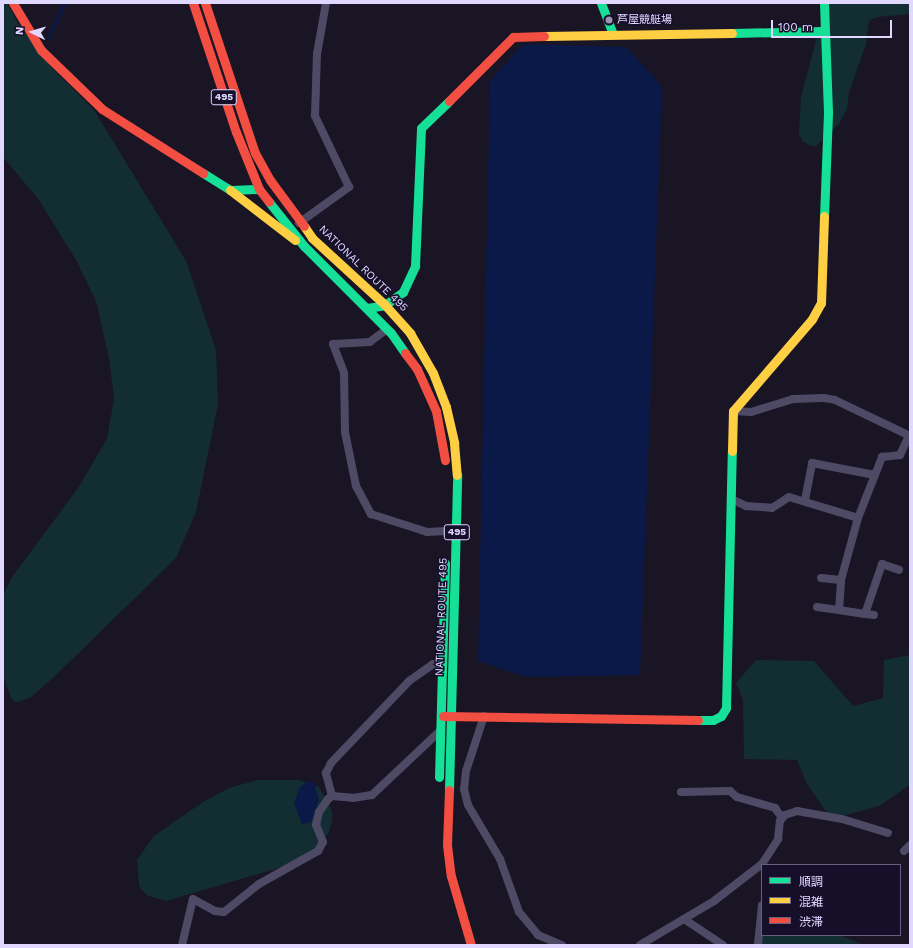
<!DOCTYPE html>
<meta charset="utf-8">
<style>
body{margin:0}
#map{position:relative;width:913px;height:948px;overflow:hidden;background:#191524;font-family:"Work Sans","Noto Sans JP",sans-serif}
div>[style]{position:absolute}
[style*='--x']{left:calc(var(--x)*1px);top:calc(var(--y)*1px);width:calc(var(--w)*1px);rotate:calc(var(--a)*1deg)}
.green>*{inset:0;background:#132e32}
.water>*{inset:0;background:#0a1947}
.stream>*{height:2.5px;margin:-1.25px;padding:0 1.25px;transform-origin:1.25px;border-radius:1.25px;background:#0a1947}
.street>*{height:8px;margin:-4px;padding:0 4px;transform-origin:4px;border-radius:4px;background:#4e4a65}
.fast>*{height:9px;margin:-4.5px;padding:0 4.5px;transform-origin:4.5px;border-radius:4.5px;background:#16e098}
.slow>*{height:9px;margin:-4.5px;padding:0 4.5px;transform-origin:4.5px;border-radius:4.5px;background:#ffcf43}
.jam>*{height:9px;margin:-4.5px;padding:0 4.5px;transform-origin:4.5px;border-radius:4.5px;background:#f24e42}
.dots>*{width:11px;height:11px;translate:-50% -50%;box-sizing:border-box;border:2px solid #160f2a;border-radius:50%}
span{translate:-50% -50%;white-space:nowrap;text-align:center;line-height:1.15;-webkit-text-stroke:3px #160f2a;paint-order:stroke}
.shield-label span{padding:1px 3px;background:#160f2a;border:1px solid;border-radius:3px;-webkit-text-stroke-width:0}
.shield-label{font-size:10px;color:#e1d8ff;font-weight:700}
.poi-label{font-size:11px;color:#e1d8ff}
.left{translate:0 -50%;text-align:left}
.street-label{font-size:11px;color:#e1d8ff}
.frame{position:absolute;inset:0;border:4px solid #e1d8ff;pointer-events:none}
.legend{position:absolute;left:761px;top:864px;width:140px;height:72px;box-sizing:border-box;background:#160f2a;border:1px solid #675f7f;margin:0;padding:5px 7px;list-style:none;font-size:12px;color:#e1d8ff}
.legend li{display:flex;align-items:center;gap:8px;height:20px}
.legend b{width:20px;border:1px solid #675f7f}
.north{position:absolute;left:12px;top:12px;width:40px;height:40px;-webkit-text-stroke:3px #160f2a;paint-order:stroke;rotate:275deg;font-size:11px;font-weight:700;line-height:16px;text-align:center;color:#e1d8ff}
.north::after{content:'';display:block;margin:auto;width:14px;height:18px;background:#e1d8ff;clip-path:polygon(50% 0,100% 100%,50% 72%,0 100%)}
.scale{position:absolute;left:771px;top:20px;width:121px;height:18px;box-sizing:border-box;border:2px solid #e1d8ff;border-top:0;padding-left:5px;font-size:12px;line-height:14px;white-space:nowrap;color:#e1d8ff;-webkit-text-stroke:3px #160f2a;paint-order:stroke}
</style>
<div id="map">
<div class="green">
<i style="clip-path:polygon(3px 3px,7px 3px,18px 23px,54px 70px,94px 110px,186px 261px,216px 350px,218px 404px,196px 512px,176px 558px,54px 677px,31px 697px,18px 702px,12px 700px,3px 675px,3px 595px,12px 577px,78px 488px,107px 439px,114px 399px,109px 358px,96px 301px,76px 260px,39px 200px,3px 157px)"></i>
<i style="clip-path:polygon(826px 3px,910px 3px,910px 14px,877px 17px,869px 21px,866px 44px,849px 92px,847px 109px,839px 124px,815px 147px,803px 142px,799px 134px,801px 97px)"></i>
<i style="clip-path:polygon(910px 655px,910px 785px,879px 806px,831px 819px,806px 782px,797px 760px,744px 759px,743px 700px,736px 683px,756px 660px,814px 661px,853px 706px,883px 698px,884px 660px)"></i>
<i style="clip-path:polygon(258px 780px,299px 780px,319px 787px,332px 811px,332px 821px,329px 832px,309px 859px,166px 901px,146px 895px,139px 886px,137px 860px,154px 836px,203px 802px,229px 788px)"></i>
<i style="clip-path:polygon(758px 918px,762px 935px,839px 935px,864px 945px,753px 945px)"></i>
</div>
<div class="water">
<i style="clip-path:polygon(523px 44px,626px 47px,662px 86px,640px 675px,526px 677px,478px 661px,490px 81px)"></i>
<i style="clip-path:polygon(308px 781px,314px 783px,319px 800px,311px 822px,302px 824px,294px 803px,300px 787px)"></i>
</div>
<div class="stream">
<i style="--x:48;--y:38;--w:38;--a:-65"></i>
</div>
<div class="street">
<i style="--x:299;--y:223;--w:62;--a:-35.8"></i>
<i style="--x:349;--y:187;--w:79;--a:-115.6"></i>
<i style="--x:315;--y:116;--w:62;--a:-88.2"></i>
<i style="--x:317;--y:54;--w:52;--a:-80"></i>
<i style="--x:387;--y:329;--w:21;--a:143"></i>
<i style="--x:370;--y:342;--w:37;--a:177"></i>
<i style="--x:333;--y:344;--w:31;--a:69"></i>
<i style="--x:344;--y:373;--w:59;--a:89"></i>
<i style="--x:345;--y:432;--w:55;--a:78.5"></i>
<i style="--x:356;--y:486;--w:32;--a:62"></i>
<i style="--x:371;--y:514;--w:59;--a:17.8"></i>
<i style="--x:427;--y:532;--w:19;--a:-3"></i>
<i style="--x:733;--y:411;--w:18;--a:3"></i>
<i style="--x:751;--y:412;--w:44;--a:-17.2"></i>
<i style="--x:793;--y:399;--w:31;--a:-2"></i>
<i style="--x:824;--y:398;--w:11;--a:10"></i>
<i style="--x:835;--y:400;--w:83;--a:25.6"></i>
<i style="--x:731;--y:499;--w:17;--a:25"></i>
<i style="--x:746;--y:506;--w:26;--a:4"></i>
<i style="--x:772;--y:508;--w:20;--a:-33"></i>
<i style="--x:789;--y:497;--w:72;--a:16.9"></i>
<i style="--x:858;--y:518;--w:66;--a:-68.5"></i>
<i style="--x:882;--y:457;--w:18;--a:-6"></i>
<i style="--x:900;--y:455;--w:21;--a:-65"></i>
<i style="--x:805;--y:500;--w:38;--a:-79"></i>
<i style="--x:812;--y:463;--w:64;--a:10.8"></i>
<i style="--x:821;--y:578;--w:20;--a:6"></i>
<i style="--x:817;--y:607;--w:22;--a:8"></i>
<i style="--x:839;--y:610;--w:30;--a:-86"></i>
<i style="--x:841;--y:580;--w:64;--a:-74.7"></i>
<i style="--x:839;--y:610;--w:26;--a:9"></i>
<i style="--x:865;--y:614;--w:53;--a:-71.2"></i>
<i style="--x:882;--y:564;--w:18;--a:19"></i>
<i style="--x:865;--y:614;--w:9;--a:6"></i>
<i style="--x:484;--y:716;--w:58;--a:108.1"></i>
<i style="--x:466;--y:771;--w:18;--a:96"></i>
<i style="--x:464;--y:789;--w:16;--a:76"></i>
<i style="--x:468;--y:805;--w:63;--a:59.3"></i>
<i style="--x:500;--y:859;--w:56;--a:70.3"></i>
<i style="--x:519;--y:912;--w:30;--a:50"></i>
<i style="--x:538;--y:935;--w:26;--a:23"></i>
<i style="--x:681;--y:792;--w:49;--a:-1.2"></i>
<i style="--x:730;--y:791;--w:9;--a:41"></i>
<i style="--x:737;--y:797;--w:40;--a:16"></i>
<i style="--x:775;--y:808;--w:12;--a:55"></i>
<i style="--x:332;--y:796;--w:24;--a:-105"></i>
<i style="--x:326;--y:773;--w:11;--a:-63"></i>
<i style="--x:331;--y:763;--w:113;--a:-46.4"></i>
<i style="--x:409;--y:681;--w:29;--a:-35"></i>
<i style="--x:433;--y:664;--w:9;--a:-6"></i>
<i style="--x:904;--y:851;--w:8;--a:-45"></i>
<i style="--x:684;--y:919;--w:47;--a:33.7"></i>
<i style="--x:182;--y:945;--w:47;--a:-76.6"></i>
<i style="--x:193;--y:899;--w:25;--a:29"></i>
<i style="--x:215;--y:911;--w:9;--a:6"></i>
<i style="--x:224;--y:912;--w:45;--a:-38.7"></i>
<i style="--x:259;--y:884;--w:68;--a:-29.2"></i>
<i style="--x:318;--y:851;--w:10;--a:-61"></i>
<i style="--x:323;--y:842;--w:18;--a:-112"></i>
<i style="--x:316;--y:825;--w:13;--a:-77"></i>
<i style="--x:319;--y:812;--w:16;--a:-55"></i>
<i style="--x:328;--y:799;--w:5;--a:-37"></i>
<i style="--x:332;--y:796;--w:21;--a:5"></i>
<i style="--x:353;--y:798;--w:19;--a:-9"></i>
<i style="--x:372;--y:795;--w:93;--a:-43.3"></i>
<i style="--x:640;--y:945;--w:86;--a:-30.7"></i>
<i style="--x:714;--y:901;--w:61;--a:-37.6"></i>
<i style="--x:762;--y:864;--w:30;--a:-57"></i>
<i style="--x:778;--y:839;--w:18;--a:-84"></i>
<i style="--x:780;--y:821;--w:8;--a:-50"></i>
<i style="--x:785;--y:815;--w:13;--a:-18"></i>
<i style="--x:797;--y:811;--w:46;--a:10.1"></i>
<i style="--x:842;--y:819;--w:48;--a:16.9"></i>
<i style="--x:758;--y:945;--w:40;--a:-84.3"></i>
</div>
<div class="fast">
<i style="--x:601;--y:3;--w:33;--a:69"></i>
<i style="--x:824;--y:3;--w:110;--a:87.9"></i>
<i style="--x:828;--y:113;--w:103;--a:92.2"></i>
<i style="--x:732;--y:33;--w:93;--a:-1.2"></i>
<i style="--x:203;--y:173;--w:32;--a:32"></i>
<i style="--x:230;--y:190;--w:29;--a:-2"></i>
<i style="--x:269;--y:202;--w:56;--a:51.5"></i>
<i style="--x:304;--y:246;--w:123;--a:45"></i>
<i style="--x:391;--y:333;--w:24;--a:55"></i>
<i style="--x:367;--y:308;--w:18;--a:-9"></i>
<i style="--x:385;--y:305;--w:22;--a:-36"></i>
<i style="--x:403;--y:292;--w:29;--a:-65"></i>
<i style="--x:415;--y:266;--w:138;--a:-87.5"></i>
<i style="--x:421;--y:128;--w:39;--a:-44"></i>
<i style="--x:698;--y:720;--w:15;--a:0"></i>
<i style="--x:713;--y:720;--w:9;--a:-27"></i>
<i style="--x:721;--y:716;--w:9;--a:-58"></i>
<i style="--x:726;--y:708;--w:257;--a:-88.7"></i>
<i style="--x:439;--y:777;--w:214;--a:-88.4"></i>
<i style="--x:449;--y:790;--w:315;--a:-88.5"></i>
</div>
<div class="slow">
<i style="--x:544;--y:36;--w:188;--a:-0.9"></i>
<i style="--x:230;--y:190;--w:82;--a:37.6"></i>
<i style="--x:304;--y:226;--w:14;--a:56"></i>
<i style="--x:312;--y:238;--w:99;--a:42.5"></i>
<i style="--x:385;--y:305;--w:38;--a:48"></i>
<i style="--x:410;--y:333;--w:46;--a:60.1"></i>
<i style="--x:433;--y:373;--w:36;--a:69"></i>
<i style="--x:446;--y:407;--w:37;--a:77"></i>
<i style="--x:454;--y:443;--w:32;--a:85"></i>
<i style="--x:732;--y:451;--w:40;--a:-88.6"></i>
<i style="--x:733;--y:411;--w:121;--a:-49.3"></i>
<i style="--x:812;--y:319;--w:18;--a:-61"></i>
<i style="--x:821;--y:303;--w:87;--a:-88"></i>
</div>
<div class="jam">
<i style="--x:13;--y:3;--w:55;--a:59.2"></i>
<i style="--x:41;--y:50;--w:85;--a:44"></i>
<i style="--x:102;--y:109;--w:120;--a:32.4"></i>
<i style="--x:193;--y:3;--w:136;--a:71.6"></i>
<i style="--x:236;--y:132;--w:61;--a:68"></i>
<i style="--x:259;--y:189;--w:16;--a:52"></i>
<i style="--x:205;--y:3;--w:158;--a:71.6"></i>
<i style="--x:255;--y:153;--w:31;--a:61"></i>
<i style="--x:270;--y:180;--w:57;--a:53.5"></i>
<i style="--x:449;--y:101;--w:91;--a:-45"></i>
<i style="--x:513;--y:37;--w:31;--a:-2"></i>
<i style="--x:405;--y:353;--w:20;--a:53"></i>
<i style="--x:417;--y:369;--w:46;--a:65.7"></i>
<i style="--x:436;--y:411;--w:50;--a:79.6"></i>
<i style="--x:443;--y:716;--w:255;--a:0.9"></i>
<i style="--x:449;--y:790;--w:55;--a:92.1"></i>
<i style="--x:447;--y:845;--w:31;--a:83"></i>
<i style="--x:451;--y:876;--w:72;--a:73.8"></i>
</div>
<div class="dots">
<i style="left:609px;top:20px;background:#9b94b2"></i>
</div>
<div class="shield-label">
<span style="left:224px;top:97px">495</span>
<span style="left:457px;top:532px">495</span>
</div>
<div class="poi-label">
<span class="left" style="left:617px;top:20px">芦屋競艇場</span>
</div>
<div class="street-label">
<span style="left:363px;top:269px;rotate:44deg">NATIONAL ROUTE 495</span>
<span style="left:442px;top:617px;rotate:-88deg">NATIONAL ROUTE 495</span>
</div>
<div class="frame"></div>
<ul class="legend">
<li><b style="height:5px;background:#16e098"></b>順調</li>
<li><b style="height:5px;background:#ffcf43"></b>混雑</li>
<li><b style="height:5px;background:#f24e42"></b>渋滞</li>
</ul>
<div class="north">N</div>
<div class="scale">100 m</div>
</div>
